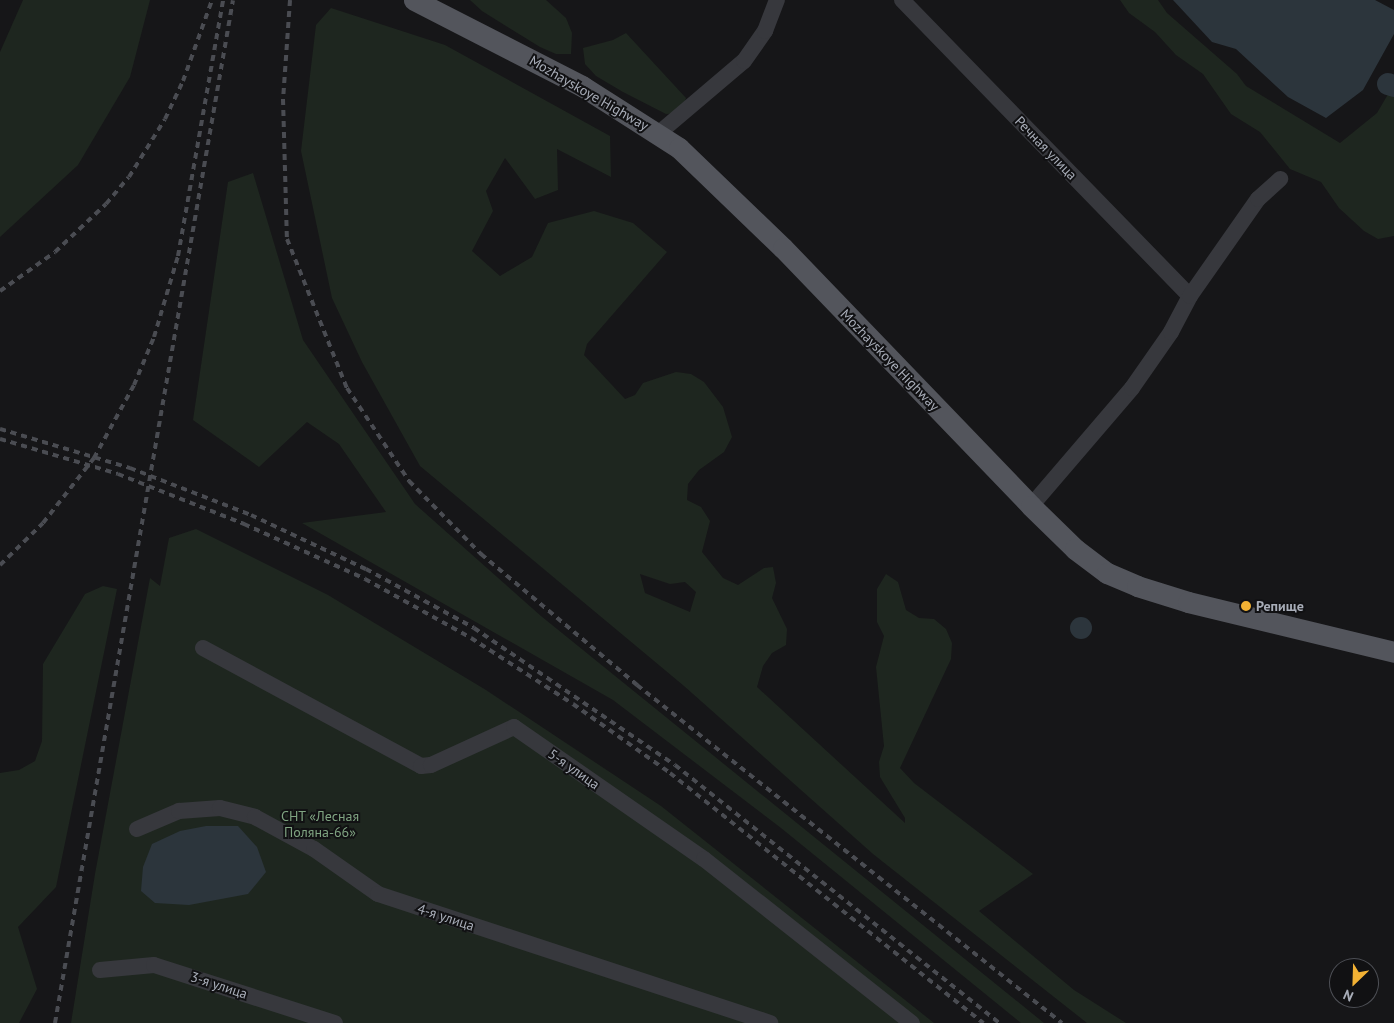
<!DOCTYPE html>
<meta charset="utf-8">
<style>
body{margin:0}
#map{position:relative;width:1394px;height:1023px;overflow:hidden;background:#161618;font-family:"PT Sans",sans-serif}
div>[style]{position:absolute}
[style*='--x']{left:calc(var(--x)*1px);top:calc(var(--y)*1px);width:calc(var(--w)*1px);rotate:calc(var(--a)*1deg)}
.green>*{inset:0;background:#1e261f}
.water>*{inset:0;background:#2c353c}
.round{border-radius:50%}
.river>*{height:22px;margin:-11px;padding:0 11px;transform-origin:11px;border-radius:11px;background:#2c353c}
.minor>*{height:16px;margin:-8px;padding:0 8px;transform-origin:8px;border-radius:8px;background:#37383d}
.major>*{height:21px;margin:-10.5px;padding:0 10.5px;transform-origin:10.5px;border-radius:10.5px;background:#53555c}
.rail>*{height:4px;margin-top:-2px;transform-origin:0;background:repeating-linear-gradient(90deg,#4a4c52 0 6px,transparent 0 11px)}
.dots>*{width:14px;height:14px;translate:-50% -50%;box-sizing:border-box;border:2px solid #111113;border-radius:50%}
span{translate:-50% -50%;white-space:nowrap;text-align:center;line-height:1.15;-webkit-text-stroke:4px #111113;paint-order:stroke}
.street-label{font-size:14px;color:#a8adb8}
.poi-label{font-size:14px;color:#a8adb8;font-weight:700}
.left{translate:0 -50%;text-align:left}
.park-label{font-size:14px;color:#7fa381}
.north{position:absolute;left:1329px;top:958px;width:50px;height:50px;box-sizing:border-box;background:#111113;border:1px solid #4d4f55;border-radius:50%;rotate:204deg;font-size:14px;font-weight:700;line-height:20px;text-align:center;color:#a8adb8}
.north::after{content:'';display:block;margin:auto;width:18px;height:22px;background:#f2b134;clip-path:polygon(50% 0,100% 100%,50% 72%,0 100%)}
</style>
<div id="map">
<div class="green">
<i style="clip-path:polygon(23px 0,150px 0,130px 77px,78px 165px,0 237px,0 52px)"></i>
<i style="clip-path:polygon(470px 0,546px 0,566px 18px,572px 33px,571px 54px,556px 54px,540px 47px,482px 11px)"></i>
<i style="clip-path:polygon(1120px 0,1158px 0,1167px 13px,1237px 74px,1246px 86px,1340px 143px,1377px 113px,1394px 84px,1394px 236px,1378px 239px,1364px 231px,1339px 208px,1321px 182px,1290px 169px,1260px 132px,1231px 114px,1203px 74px,1176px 55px,1155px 32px,1129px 13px)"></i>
<i style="clip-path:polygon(evenodd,331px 8px,445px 45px,610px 136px,611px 177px,557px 149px,558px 190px,535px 199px,505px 158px,486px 191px,493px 211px,472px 251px,500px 276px,532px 257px,548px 223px,594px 211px,633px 223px,667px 252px,587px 344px,584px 355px,625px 399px,635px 395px,643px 383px,676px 372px,691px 374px,704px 382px,723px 407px,732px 437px,724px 452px,699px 470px,688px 484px,687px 500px,701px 507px,710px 521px,702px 552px,723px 578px,738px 585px,764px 568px,773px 567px,776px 583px,772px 598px,787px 629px,786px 645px,772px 653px,763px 666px,757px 687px,905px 823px,905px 818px,880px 777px,879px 762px,884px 746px,876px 667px,884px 636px,877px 622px,877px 589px,886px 574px,898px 582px,906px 610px,919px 618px,934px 619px,946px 629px,952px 643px,951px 659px,900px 768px,914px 783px,1033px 874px,979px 911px,1074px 990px,1126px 1023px,1087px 1023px,873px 854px,684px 686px,420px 466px,362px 362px,332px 298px,301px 151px,316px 25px,331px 8px,640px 574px,670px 584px,685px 582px,696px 592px,690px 612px,645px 593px,640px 574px)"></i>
<i style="clip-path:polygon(626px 33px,686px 98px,682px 113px,666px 114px,623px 92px,596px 76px,585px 64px,583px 48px,613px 40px)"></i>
<i style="clip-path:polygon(253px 173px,303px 340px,415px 504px,541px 616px,1044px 1023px,1021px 1023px,781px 828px,613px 700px,302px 523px,386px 512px,339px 444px,307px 422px,259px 467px,193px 420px,228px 182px)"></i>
<i style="clip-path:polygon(196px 529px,328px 595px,486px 690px,661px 806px,934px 1023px,71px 1023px,95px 874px,150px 578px,160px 586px,169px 538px)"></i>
<i style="clip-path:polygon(103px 586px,117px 589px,56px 887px,18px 927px,37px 989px,19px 1023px,0 1023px,0 773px,19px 770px,35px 761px,42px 741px,43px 664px,85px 594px)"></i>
</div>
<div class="water">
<i style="clip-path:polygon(1173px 0,1375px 0,1394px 10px,1394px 34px,1363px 90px,1326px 118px,1288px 97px,1236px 49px,1212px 42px)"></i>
<i class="round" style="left:1070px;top:617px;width:22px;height:22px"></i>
<i style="clip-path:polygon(206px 826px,238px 826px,257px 847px,266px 872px,248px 894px,189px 905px,155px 903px,141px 891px,143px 867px,152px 844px,180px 831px)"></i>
</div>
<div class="river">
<i style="--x:1388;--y:84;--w:6;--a:18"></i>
</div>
<div class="minor">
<i style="--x:902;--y:0;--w:413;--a:45.8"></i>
<i style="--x:659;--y:133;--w:111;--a:-40.3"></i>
<i style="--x:744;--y:61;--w:37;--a:-55"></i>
<i style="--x:765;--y:31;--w:33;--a:-69"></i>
<i style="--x:1031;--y:506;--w:155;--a:-49.4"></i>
<i style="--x:1132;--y:388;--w:68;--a:-55.1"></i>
<i style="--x:1171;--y:332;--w:41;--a:-62.2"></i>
<i style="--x:1190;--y:296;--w:118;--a:-55"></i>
<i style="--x:1258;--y:199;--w:30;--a:-42"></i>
<i style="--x:203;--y:648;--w:248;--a:28.4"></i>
<i style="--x:421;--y:766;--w:10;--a:-6"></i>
<i style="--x:431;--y:765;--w:91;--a:-24.6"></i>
<i style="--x:514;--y:727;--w:231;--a:34.8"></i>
<i style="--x:704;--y:859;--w:265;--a:38.3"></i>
<i style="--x:137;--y:829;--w:46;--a:-23.2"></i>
<i style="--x:179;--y:811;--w:41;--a:-4.2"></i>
<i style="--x:220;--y:808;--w:36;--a:14"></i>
<i style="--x:255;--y:817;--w:67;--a:28.5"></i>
<i style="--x:314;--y:849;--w:78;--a:35.1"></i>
<i style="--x:378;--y:894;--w:413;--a:18.2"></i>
<i style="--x:100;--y:970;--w:54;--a:-5.3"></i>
<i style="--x:154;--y:965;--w:190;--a:17.8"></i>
</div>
<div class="major">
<i style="--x:414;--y:0;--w:189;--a:27.1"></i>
<i style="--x:582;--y:86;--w:115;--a:32.6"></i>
<i style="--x:679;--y:148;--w:144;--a:43.9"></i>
<i style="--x:783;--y:248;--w:358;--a:46.1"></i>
<i style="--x:1031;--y:506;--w:62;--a:44.3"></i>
<i style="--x:1075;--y:549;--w:40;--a:37"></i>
<i style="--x:1107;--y:573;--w:33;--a:23"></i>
<i style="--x:1137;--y:586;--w:53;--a:17.4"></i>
<i style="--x:1188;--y:602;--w:212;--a:13.6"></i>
</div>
<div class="rail">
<i style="--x:290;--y:0;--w:99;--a:94"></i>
<i style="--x:283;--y:99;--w:140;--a:88.4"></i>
<i style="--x:287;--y:239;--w:161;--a:68.1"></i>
<i style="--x:347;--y:388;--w:112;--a:56.3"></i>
<i style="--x:409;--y:481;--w:103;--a:45.4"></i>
<i style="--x:481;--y:554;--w:204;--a:40"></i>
<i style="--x:637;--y:685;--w:543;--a:38.5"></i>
<i style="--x:0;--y:291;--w:67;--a:-35.3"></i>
<i style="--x:55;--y:252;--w:70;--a:-43.3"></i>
<i style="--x:106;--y:204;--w:35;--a:-50"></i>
<i style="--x:129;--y:177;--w:68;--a:-58.2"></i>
<i style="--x:165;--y:119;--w:42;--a:-64.7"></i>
<i style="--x:183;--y:81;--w:86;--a:-70.3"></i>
<i style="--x:0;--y:429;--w:136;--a:16.7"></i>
<i style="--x:130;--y:468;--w:130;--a:21.2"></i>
<i style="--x:251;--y:515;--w:127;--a:25.2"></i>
<i style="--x:366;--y:569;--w:123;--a:28.6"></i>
<i style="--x:474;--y:628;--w:243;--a:34.3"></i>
<i style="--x:675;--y:765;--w:414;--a:38.5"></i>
<i style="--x:0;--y:439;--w:123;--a:16.5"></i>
<i style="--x:118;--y:474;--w:136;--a:21.6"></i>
<i style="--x:244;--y:524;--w:133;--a:24.4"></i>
<i style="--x:365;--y:579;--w:121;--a:29.1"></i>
<i style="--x:471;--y:638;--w:121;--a:32.9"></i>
<i style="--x:573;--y:704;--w:119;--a:35.4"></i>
<i style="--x:670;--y:773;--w:401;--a:38.6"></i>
<i style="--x:0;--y:565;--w:60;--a:-44.3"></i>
<i style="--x:43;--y:523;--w:83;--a:-51.9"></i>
<i style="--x:94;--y:458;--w:83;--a:-61.3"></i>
<i style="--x:134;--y:385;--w:52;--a:-67.4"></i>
<i style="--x:154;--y:337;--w:84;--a:-73.5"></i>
<i style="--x:178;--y:256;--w:260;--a:-80"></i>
<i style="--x:55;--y:1023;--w:1038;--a:-80.13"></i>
</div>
<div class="dots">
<i style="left:1246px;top:606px;background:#f2b134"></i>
</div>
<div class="street-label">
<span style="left:589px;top:93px;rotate:30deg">Mozhayskoye Highway</span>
<span style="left:1046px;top:148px;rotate:46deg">Речная улица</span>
<span style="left:890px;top:360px;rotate:46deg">Mozhayskoye Highway</span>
<span style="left:574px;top:769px;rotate:35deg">5-я улица</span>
<span style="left:446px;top:917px;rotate:18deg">4-я улица</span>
<span style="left:219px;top:985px;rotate:18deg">3-я улица</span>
</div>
<div class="poi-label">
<span class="left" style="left:1256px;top:606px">Репище</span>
</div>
<div class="park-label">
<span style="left:320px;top:824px">СНТ «Лесная<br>Поляна-66»</span>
</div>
<div class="north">N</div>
</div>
